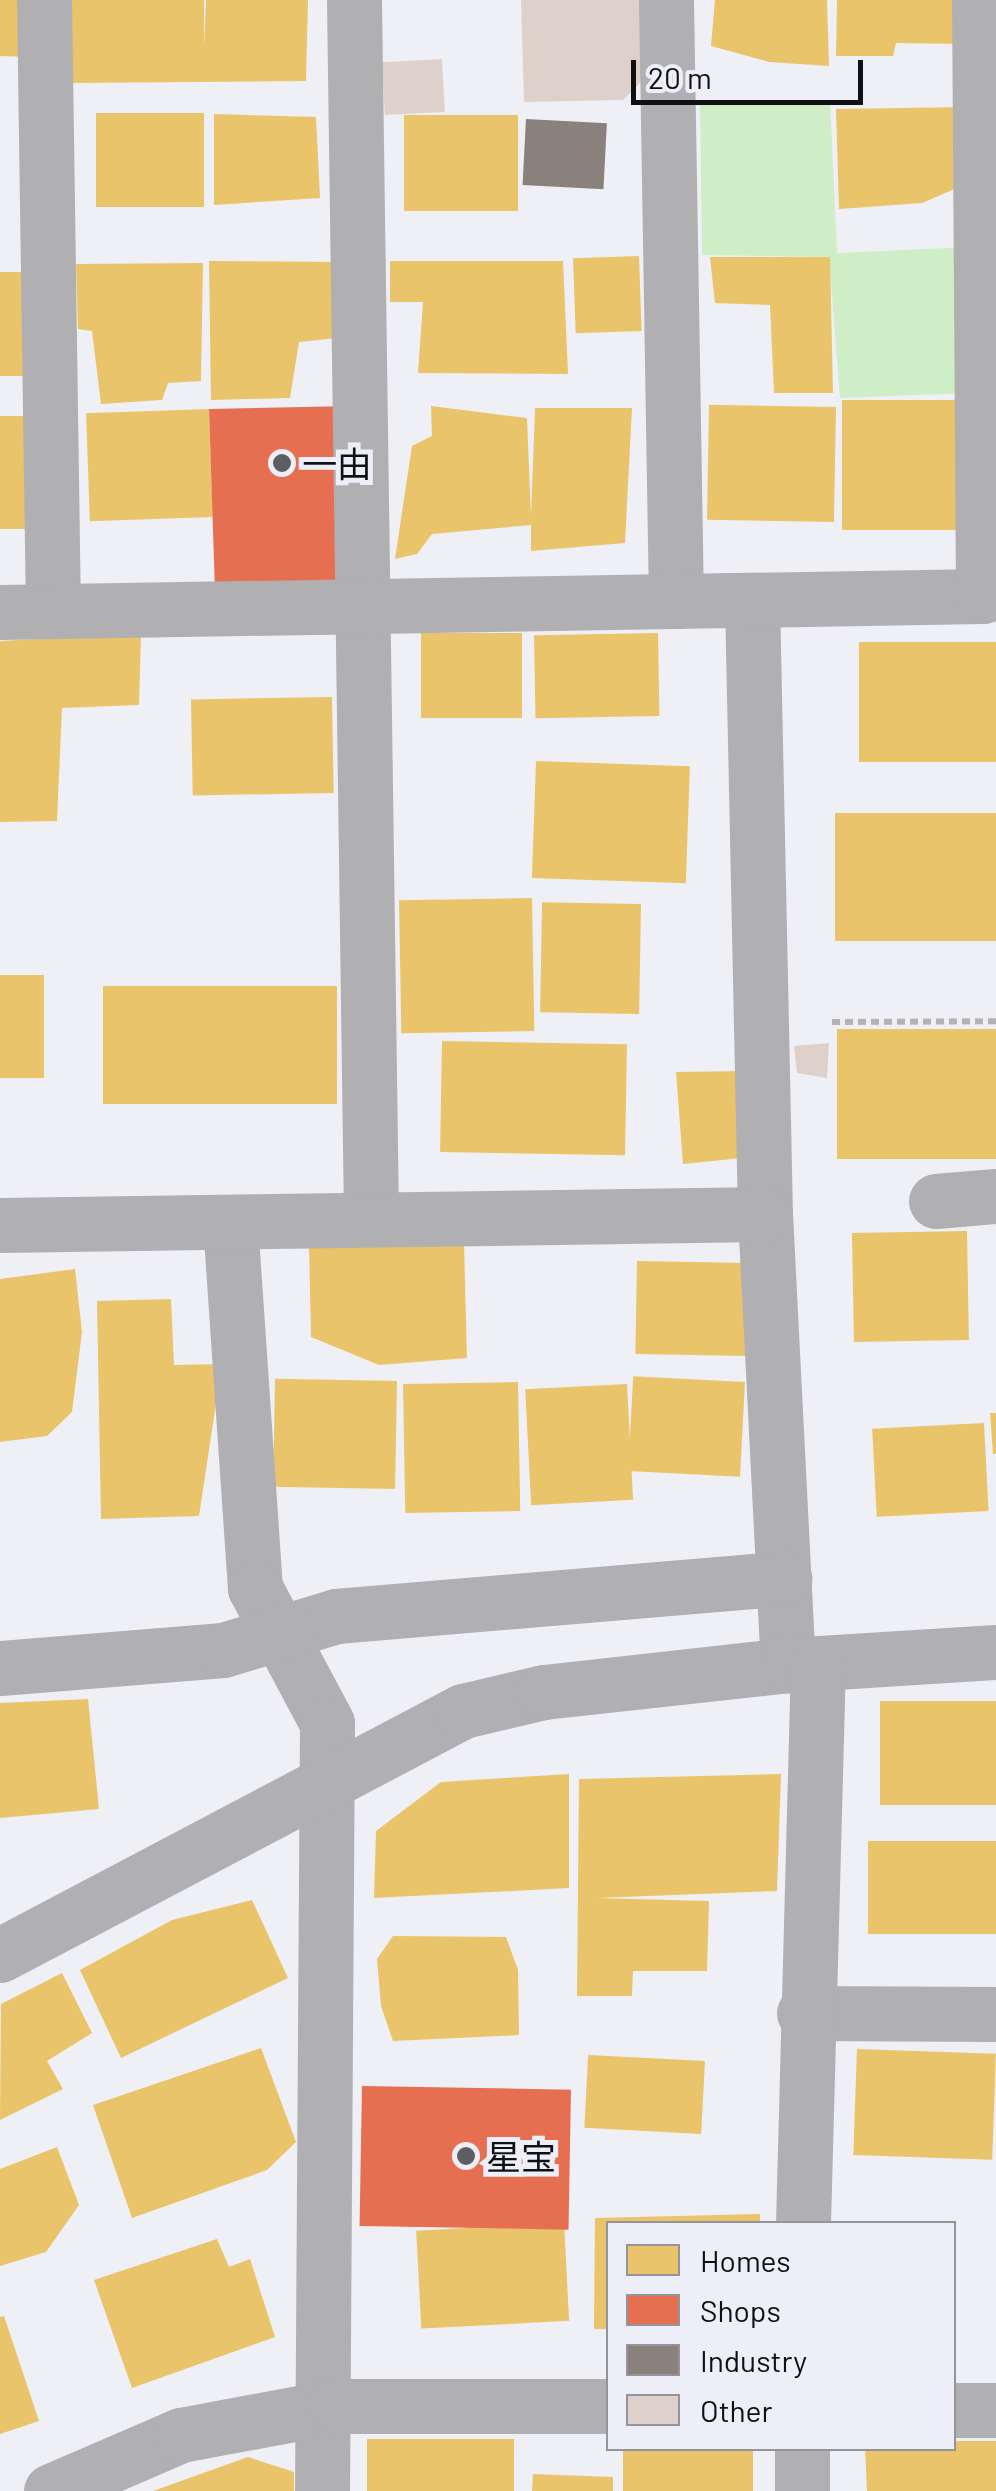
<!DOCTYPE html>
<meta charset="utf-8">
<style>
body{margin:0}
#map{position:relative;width:996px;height:2491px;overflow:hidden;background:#eff0f5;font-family:Barlow,"Noto Sans JP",sans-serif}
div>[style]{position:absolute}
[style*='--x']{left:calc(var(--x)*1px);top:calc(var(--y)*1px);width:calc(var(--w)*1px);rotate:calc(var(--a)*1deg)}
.green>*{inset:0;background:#cfeec8}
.homes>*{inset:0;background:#e9c46a;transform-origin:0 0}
.shops>*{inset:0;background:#e76f51;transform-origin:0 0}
.industry>*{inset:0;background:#8a817c;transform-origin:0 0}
.building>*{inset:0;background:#ded1cb;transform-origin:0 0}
.path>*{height:6px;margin-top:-3px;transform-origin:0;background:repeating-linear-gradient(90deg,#b3b3b5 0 8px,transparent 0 13px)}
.minor>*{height:55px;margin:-27.5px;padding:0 27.5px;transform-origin:27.5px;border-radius:27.5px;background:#b0afb1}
.dots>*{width:28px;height:28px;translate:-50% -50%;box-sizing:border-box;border:5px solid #edeef7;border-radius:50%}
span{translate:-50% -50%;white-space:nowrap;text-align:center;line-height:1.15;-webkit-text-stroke:10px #edeef7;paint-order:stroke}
.poi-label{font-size:35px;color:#0f1013}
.left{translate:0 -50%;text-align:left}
.legend{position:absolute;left:606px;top:2221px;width:350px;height:230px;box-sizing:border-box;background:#edeef7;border:2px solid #94959c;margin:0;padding:12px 18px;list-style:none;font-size:30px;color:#0f1013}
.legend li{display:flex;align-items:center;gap:20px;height:50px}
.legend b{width:50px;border:2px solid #94959c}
.scale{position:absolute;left:631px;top:60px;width:232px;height:45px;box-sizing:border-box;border:5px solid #0f1013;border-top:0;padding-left:12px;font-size:30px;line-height:35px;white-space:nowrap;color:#0f1013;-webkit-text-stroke:8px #edeef7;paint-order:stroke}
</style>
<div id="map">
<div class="green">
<i style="clip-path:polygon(830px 100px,837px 253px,970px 247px,970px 393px,840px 398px,829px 257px,702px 255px,700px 105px)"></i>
</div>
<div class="homes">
<i style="clip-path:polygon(0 0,25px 0,29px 57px,0 56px)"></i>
<i style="clip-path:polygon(72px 0,204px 0,204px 48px,206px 0,308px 0,306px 81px,72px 83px)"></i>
<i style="clip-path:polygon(715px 0,827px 0,829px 66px,769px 62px,711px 46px)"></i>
<i style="clip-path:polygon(837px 0,963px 0,961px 44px,896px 43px,893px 56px,836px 56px)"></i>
<i style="clip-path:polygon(966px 107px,964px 185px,922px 203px,839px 209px,836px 109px)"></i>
<i style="left:204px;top:113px;width:94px;height:108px;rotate:90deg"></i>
<i style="clip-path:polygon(214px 114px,316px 117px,320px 198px,214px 205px)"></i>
<i style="left:518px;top:115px;width:96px;height:114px;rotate:90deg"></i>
<i style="left:639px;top:256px;width:75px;height:66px;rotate:88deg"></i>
<i style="clip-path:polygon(710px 257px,830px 257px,833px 393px,774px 393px,770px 305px,715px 303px)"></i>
<i style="clip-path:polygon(209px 261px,339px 262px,337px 338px,299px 342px,290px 398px,211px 400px)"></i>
<i style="clip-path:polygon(390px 261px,563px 261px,568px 374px,418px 373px,423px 302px,390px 302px)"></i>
<i style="clip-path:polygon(203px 263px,201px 381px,168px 383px,162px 400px,101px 404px,92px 331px,78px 329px,76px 264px)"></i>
<i style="clip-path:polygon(0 272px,31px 272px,23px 376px,0 376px)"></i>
<i style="left:966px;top:400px;width:130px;height:124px;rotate:90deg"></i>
<i style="clip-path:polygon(431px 406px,527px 418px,531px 516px,535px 408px,632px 408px,625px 543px,531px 551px,531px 525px,432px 534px,417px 554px,395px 559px,412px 446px,432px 436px)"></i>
<i style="left:836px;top:407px;width:115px;height:127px;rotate:91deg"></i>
<i style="left:209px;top:409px;width:108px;height:123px;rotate:88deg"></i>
<i style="left:0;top:416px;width:34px;height:113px"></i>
<i style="left:421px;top:633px;width:101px;height:85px"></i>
<i style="left:658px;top:633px;width:83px;height:124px;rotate:89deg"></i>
<i style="clip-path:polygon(141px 634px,139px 705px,62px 708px,57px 821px,0 822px,0 641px)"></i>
<i style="left:996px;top:642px;width:120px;height:137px;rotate:90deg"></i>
<i style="left:332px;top:697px;width:96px;height:141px;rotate:89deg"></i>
<i style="left:536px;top:761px;width:154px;height:117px;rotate:2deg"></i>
<i style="left:996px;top:813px;width:128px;height:161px;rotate:90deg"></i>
<i style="left:532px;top:898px;width:133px;height:133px;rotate:89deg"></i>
<i style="left:641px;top:904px;width:110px;height:99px;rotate:91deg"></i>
<i style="left:0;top:975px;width:44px;height:103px"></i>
<i style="left:337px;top:986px;width:118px;height:234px;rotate:90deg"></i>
<i style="left:996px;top:1029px;width:130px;height:159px;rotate:90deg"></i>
<i style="left:442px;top:1041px;width:185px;height:111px;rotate:1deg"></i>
<i style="clip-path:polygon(745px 1071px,742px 1158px,683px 1164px,676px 1072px)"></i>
<i style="left:967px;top:1231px;width:109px;height:115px;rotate:89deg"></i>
<i style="clip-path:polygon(464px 1243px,467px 1358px,379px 1365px,311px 1337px,309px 1246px)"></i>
<i style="left:637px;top:1261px;width:113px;height:93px;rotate:1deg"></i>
<i style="clip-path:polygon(75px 1269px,82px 1332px,72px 1412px,47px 1436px,0 1442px,0 1279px)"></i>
<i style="clip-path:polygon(171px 1299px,174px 1365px,222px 1364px,199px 1516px,101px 1519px,97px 1301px)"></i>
<i style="left:397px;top:1381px;width:108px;height:122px;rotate:91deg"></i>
<i style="left:518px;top:1382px;width:129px;height:115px;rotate:89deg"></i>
<i style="left:745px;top:1382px;width:95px;height:112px;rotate:93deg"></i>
<i style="left:627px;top:1384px;width:116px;height:102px;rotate:87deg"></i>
<i style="clip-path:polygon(990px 1413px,996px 1413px,996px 1454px,993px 1454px)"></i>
<i style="left:984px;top:1423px;width:88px;height:112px;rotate:87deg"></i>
<i style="clip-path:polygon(88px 1699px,99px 1809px,0 1818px,0 1703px)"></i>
<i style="left:996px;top:1701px;width:104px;height:116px;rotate:90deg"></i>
<i style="clip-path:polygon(569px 1774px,569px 1888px,374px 1898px,376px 1831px,441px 1782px)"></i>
<i style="clip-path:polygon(781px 1774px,777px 1891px,596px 1898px,709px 1901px,707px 1971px,633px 1971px,632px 1996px,577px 1996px,579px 1779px)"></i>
<i style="left:996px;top:1841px;width:93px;height:128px;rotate:90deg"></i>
<i style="clip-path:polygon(252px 1900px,288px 1978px,121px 2058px,80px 1970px,172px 1920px)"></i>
<i style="clip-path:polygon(393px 1936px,506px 1937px,518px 1970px,519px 2035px,393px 2041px,381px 2006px,377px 1959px)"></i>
<i style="clip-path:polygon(62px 1973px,92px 2033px,47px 2061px,63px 2089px,0 2120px,1px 2004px)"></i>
<i style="clip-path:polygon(261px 2048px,296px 2142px,267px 2170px,132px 2218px,93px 2105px)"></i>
<i style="left:857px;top:2049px;width:139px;height:106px;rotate:2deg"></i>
<i style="left:705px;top:2061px;width:73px;height:117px;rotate:93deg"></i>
<i style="clip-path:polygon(57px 2147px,79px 2205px,46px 2252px,0 2266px,0 2169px)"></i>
<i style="clip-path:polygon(760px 2214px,760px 2224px,608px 2224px,608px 2329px,594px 2329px,595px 2218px)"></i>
<i style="left:564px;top:2223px;width:98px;height:148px;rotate:87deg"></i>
<i style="clip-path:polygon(217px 2239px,229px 2267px,250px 2259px,275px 2337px,132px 2388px,94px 2280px)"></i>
<i style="clip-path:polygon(4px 2316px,39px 2421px,0 2434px,0 2317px)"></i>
<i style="left:367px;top:2439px;width:147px;height:52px"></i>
<i style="clip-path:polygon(954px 2441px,996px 2441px,996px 2491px,867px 2491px,865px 2448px,954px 2448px)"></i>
<i style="left:623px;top:2448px;width:130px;height:43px"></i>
<i style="clip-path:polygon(248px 2457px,294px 2472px,294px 2491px,153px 2491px)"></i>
<i style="clip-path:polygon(533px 2474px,613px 2477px,613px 2491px,532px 2491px)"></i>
</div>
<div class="shops">
<i style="clip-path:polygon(352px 406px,355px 560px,324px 592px,215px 591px,209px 409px)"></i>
<i style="left:362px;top:2086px;width:209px;height:140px;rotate:1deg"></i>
</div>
<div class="industry">
<i style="left:526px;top:119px;width:81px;height:66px;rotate:3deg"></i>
</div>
<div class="building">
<i style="clip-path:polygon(521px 0,652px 0,651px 72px,623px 100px,524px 102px)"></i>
<i style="left:442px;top:59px;width:53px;height:60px;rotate:87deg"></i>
<i style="clip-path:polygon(829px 1043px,827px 1078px,797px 1073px,794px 1046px)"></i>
</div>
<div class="path">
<i style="--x:832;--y:1022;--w:164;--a:-0.3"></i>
</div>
<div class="minor">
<i style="--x:44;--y:0;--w:611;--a:89.16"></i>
<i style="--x:354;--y:0;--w:1219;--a:89.2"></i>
<i style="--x:666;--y:0;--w:601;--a:89.05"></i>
<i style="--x:752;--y:600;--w:614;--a:88.79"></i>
<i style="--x:765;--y:1214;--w:452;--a:87.1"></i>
<i style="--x:0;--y:612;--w:983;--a:-0.93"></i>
<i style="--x:983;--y:596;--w:596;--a:-90.38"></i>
<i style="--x:936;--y:1201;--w:60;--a:-4.8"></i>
<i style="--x:230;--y:1222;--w:367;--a:86.1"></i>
<i style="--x:255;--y:1588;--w:153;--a:61.9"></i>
<i style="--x:327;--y:1723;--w:768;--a:90.37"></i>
<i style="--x:0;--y:1225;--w:765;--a:-0.82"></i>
<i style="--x:0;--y:1668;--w:224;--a:-4.6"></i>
<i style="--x:223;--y:1650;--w:118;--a:-16.7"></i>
<i style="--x:336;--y:1616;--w:450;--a:-4.8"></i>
<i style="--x:0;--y:1955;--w:523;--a:-27.79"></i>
<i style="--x:463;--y:1711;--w:83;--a:-13.2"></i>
<i style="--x:544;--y:1692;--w:245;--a:-6.3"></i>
<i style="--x:788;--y:1665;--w:208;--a:-3.6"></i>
<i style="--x:804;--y:2013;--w:192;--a:0.3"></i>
<i style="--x:803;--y:2224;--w:560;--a:-88.47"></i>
<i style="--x:954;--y:2410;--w:42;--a:0"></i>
<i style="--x:51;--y:2491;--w:142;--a:-23.3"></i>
<i style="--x:181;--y:2435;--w:158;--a:-10.6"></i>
<i style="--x:336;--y:2406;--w:272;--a:0"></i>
<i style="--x:802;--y:2491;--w:43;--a:-90"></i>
</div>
<div class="dots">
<i style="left:282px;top:463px;background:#5d5e62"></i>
<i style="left:466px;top:2156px;background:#5d5e62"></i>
</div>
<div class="poi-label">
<span class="left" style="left:302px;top:463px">一由</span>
<span class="left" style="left:486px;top:2156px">星宝</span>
</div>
<ul class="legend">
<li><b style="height:28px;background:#e9c46a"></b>Homes</li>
<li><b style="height:28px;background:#e76f51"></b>Shops</li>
<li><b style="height:28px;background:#8a817c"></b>Industry</li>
<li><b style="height:28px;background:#ded1cb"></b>Other</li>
</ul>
<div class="scale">20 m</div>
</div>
